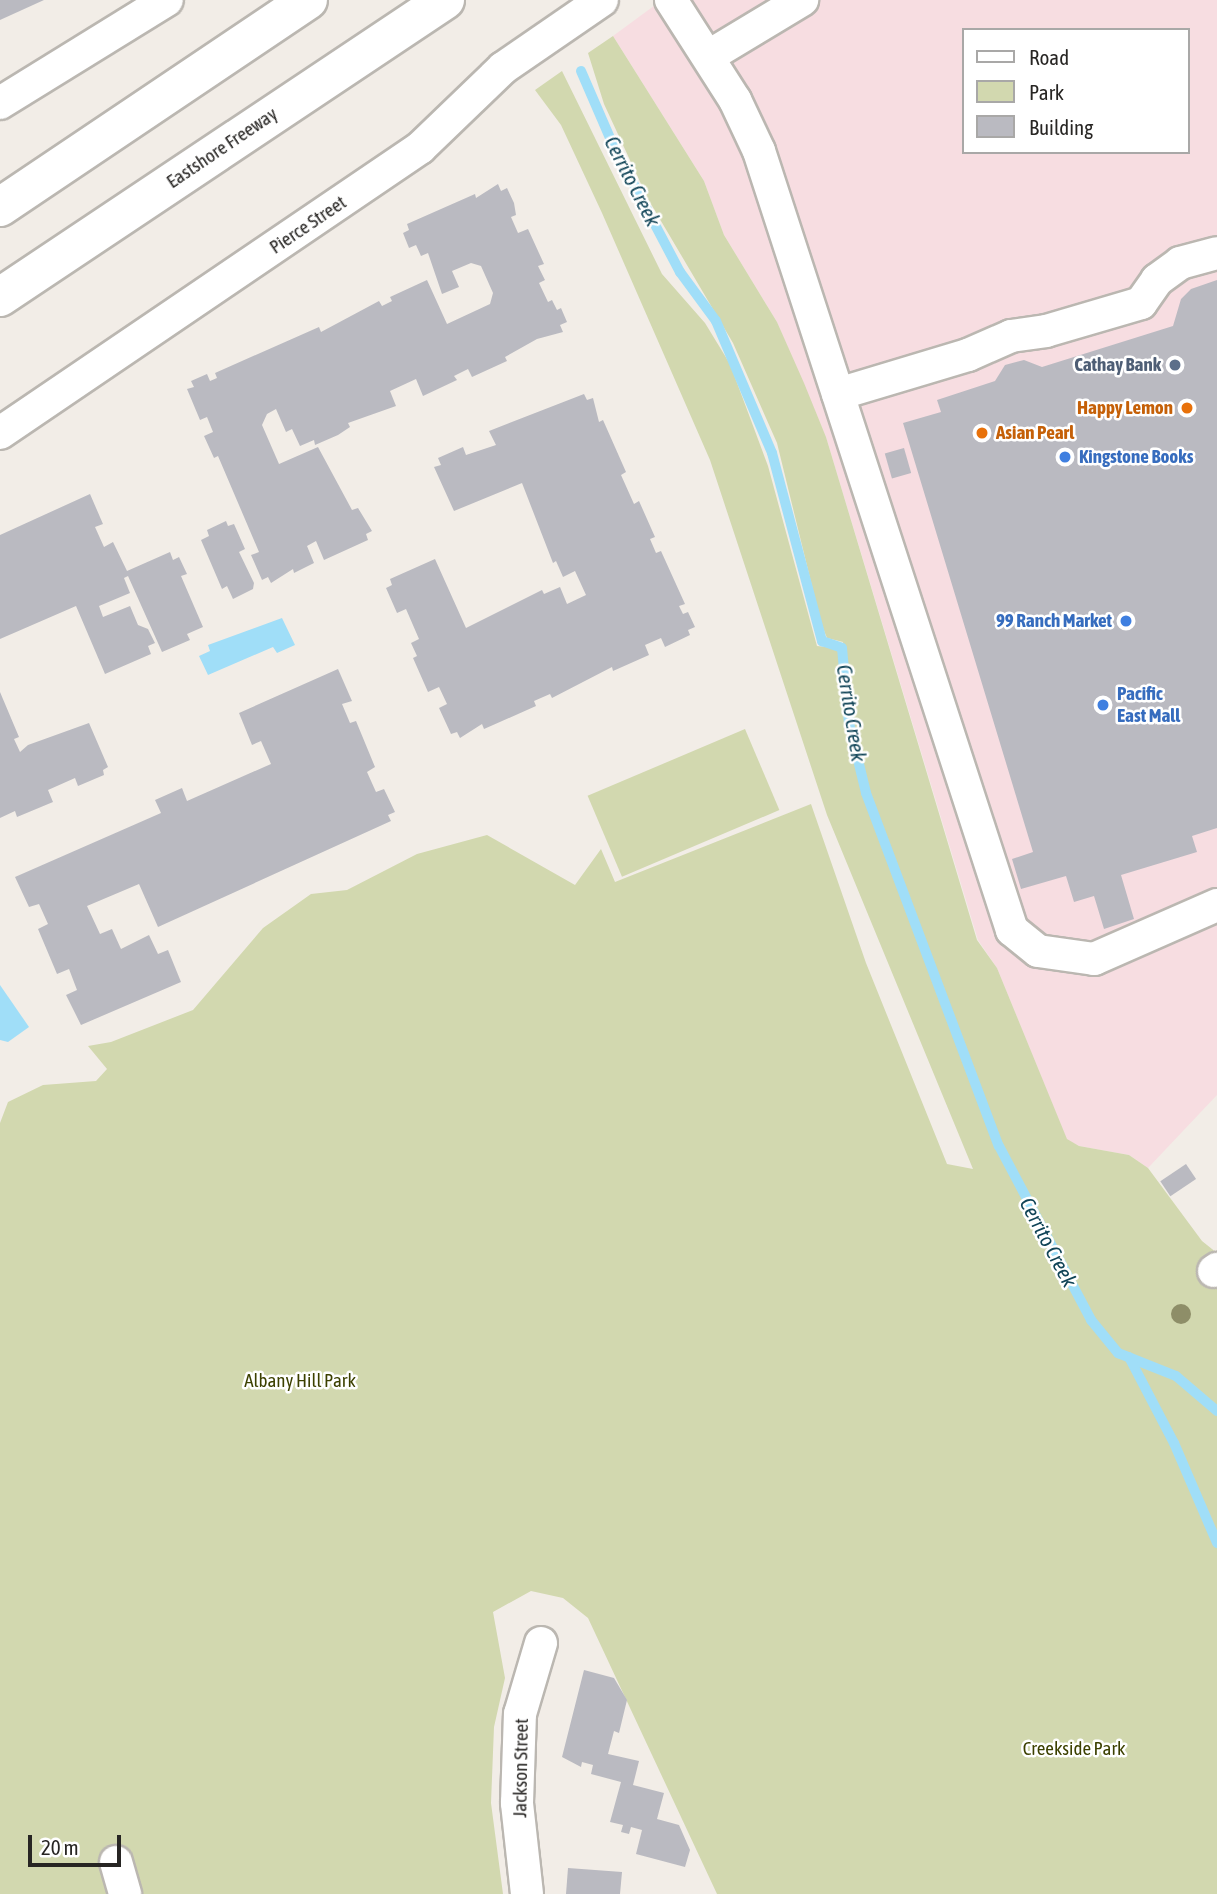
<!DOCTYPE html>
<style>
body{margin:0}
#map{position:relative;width:1217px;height:1894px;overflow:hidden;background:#f2ede7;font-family:"Asap Condensed",sans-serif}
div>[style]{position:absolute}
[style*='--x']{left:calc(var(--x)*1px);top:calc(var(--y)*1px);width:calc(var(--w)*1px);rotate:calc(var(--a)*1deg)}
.commercial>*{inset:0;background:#f7dde1}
.green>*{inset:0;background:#d2d8af;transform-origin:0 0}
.water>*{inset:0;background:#a0def8}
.stream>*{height:10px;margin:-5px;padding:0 5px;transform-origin:5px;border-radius:5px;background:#a0def8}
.building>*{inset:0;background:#babac1;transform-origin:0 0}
.roads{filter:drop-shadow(2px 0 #bbb7b1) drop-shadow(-2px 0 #bbb7b1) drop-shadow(0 2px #bbb7b1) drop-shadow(0 -2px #bbb7b1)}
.minor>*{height:32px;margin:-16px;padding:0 16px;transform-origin:16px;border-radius:16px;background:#fff}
.highway>*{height:38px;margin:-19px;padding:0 19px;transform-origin:19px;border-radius:19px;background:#fff}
.trees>*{width:20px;height:20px;margin:-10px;border-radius:50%;background:#8e8e68}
.dots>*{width:19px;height:19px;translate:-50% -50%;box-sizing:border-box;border:4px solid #fff;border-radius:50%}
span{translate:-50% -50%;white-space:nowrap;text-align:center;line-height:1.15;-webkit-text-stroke:5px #fff;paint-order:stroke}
.street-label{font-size:19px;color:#272523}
.service-label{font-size:19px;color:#4e5e75;font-weight:700}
.right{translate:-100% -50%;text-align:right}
.food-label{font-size:19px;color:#c56008;font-weight:700}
.left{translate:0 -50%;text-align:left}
.shop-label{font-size:19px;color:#366cbe;font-weight:700}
.park-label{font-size:19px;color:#3c4000}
.water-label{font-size:21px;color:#104457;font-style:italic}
.legend{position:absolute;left:962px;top:28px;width:228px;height:126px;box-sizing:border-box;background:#fff;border:2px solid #a9a8a7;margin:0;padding:9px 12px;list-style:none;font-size:21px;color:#272523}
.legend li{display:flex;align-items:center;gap:14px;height:35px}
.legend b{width:35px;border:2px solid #a9a8a7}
.scale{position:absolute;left:28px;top:1835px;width:93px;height:32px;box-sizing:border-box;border:4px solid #272523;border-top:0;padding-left:9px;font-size:21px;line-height:24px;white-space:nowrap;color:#272523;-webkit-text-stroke:5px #fff;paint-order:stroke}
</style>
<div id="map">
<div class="commercial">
<i style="clip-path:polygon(evenodd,662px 0,1217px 0,1217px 1095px,1148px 1168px,1129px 1155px,1079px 1146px,1067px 1140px,997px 968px,978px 940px,826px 437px,777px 322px,724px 235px,704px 181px,613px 36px,662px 0,963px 30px,1187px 30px,1187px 152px,963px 152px,963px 30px)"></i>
</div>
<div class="green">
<i style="clip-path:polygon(613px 36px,704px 181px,724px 235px,777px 322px,804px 383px,826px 437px,977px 940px,997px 968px,1067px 1139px,1079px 1146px,1129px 1155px,1148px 1168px,1202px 1241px,1217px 1253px,1217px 1894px,717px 1894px,588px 1618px,563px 1598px,531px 1591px,493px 1612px,505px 1678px,494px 1727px,491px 1803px,503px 1894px,0 1894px,0 1123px,8px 1102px,43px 1085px,96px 1081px,107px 1069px,88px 1046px,111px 1042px,193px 1010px,263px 928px,311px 894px,347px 890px,417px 854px,487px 835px,575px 885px,601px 849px,615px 882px,811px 804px,866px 963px,947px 1164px,973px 1169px,827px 815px,710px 460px,602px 213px,561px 125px,535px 90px,562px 71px,662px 274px,705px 323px,730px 364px,768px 466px,817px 646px,844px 649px,843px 642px,827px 638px,821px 623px,777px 443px,733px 343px,648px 199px,604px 104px,588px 53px)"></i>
<i style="left:745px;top:729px;width:88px;height:171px;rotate:67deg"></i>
</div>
<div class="water">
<i style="clip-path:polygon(282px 618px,295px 645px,277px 653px,273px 647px,208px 675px,199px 656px,210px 651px,208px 645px)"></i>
<i style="clip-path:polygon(0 985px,29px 1027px,8px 1042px,0 1040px)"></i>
</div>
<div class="stream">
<i style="--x:581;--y:71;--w:81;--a:66.6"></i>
<i style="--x:613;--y:145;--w:144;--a:62.2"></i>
<i style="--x:680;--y:272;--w:61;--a:53.7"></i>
<i style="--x:716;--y:321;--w:143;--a:67"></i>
<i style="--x:772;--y:453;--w:195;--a:75.1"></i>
<i style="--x:822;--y:641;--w:21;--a:19"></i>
<i style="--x:842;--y:648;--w:75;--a:84.7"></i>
<i style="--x:849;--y:723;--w:72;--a:76.3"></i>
<i style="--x:866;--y:793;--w:377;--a:69.4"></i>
<i style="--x:999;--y:1146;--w:197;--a:62.1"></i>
<i style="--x:1091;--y:1320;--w:43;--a:50.7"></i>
<i style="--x:1118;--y:1353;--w:62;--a:21.6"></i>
<i style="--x:1176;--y:1376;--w:54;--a:40.5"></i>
<i style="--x:1129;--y:1357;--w:97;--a:62.4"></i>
<i style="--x:1174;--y:1443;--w:109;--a:66.7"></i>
</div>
<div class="building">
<i style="clip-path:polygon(0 0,44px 0,0 20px)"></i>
<i style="clip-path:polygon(498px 184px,501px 191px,507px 188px,514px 203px,516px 215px,511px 217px,518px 233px,528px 229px,544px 264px,538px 266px,545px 280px,539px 283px,548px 302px,552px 300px,557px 310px,561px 308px,567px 322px,560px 325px,563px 332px,537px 339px,505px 357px,507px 361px,472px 377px,468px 369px,454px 376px,457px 380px,423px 396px,416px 379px,390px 391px,396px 406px,348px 423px,350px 427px,338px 435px,315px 445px,314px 440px,300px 446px,292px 429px,286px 432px,276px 409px,267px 414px,262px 425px,279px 464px,318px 447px,352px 510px,358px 508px,372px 531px,366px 534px,368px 540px,324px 560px,316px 541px,307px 546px,314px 563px,294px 573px,293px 569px,271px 583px,268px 577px,262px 580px,251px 555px,259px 552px,218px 456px,214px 458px,204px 436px,213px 432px,207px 417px,200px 420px,187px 389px,194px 387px,191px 381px,207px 374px,210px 381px,217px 378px,215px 373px,319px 327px,321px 332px,379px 301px,382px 306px,392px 301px,390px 297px,427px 280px,447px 324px,490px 304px,493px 293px,481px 266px,471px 263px,452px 271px,459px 287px,442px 294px,428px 253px,421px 256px,416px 245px,409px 248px,403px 233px,409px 230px,407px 224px,475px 194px,476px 198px)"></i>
<i style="clip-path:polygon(1217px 280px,1217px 828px,1192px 836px,1197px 852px,1121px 875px,1134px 919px,1104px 929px,1094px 896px,1074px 902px,1066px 876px,1021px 889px,1012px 859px,1033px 852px,903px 423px,941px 412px,937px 400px,995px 381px,1005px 365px,1024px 360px,1042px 367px,1173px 326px,1181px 299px,1191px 289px)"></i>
<i style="clip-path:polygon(584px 394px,587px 400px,593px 398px,599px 422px,603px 420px,626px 472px,621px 475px,634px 504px,639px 501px,655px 537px,650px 539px,656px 553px,661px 551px,685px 604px,679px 606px,683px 614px,688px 612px,695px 627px,688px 630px,690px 635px,665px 647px,661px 638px,645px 645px,649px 655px,613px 671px,612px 667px,552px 698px,550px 694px,534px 701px,536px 706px,484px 729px,482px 724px,460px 738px,457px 732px,451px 734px,439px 708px,447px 704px,439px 687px,428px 692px,413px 658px,417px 656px,411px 643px,419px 639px,406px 609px,397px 613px,386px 588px,392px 585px,390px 579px,435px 559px,466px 628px,542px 590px,544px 594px,560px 587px,567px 604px,586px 595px,575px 571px,563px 577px,556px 561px,553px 563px,522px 483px,454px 511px,434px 467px,441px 465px,438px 458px,463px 447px,466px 455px,496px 445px,489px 431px)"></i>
<i style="left:904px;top:448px;width:26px;height:20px;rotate:74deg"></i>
<i style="clip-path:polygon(90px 494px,103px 524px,95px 527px,104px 547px,113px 542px,127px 571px,170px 552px,173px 560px,179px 557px,187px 574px,181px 576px,203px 627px,187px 634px,190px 640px,162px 652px,128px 576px,124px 578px,130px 593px,99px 606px,103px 617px,130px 606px,138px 625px,148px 629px,155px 643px,148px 646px,151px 654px,105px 674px,76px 606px,0 639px,0 535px)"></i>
<i style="clip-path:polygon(226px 521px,228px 526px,234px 524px,245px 549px,239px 552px,254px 583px,253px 589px,233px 599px,227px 586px,222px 589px,201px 540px,209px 536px,207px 530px)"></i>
<i style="clip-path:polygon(338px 669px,352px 701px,342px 704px,350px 723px,356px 721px,375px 767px,367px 772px,376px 792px,384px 789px,395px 812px,388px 815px,391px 821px,158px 927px,139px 884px,87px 906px,100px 934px,112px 929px,121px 949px,149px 935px,158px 954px,168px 950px,181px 982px,81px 1025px,66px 995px,77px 990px,69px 969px,57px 974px,38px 929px,48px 924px,39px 904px,29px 907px,15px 877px,161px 813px,155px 800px,182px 788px,187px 801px,271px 764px,261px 741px,252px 745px,239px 713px)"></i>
<i style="clip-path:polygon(0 692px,19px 737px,14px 739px,20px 752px,28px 745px,89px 723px,108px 767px,103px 770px,104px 775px,78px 786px,75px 778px,48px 790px,53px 802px,17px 817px,15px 811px,0 818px)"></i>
<i style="left:1186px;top:1164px;width:18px;height:31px;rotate:56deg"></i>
<i style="clip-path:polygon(584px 1670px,614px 1678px,627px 1700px,619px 1733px,614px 1731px,608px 1754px,639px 1761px,633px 1785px,664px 1793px,657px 1819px,679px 1825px,690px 1850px,685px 1867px,636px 1854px,642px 1830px,631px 1827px,629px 1834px,621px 1832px,623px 1825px,610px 1822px,621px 1782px,591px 1774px,593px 1765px,582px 1762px,581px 1767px,562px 1757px)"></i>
<i style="clip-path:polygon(568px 1868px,622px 1872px,620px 1894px,566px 1894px)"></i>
</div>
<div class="roads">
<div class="minor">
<i style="--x:671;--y:0;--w:119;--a:57.4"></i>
<i style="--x:735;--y:100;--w:56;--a:64.8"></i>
<i style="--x:759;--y:151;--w:819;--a:72.01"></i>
<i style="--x:1012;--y:930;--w:33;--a:39"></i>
<i style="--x:1038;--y:951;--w:57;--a:8.1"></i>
<i style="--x:1094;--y:959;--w:134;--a:-23.7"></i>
<i style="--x:709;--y:56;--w:109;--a:-31.1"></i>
<i style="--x:0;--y:103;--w:196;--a:-31.7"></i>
<i style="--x:838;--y:394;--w:136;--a:-16.7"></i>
<i style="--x:968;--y:355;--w:47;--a:-23.8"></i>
<i style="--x:1011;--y:336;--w:35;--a:-8"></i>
<i style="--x:1046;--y:331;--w:99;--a:-16.4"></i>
<i style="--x:1141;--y:303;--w:28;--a:-55"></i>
<i style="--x:1157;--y:280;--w:29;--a:-36"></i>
<i style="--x:1180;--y:263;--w:38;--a:-15"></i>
<i style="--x:0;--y:433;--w:508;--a:-34.16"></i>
<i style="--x:420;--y:148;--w:115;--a:-43.9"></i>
<i style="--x:503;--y:68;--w:120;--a:-34.5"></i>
<i style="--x:1214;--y:1271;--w:4;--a:-34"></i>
<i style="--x:116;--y:1862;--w:33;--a:74"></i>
<i style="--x:527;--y:1894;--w:92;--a:-96.3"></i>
<i style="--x:517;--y:1803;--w:89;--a:-88.1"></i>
<i style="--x:520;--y:1714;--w:74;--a:-73.5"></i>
</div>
<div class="highway">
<i style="--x:0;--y:207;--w:371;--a:-33.9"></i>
<i style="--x:0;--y:297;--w:535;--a:-33.72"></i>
</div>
</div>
<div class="trees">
<i style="left:1181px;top:1314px"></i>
</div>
<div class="dots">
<i style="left:1175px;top:365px;background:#5c6f8a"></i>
<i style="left:1187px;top:408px;background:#e8710a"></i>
<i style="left:982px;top:433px;background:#e8710a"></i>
<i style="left:1065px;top:457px;background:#3f7fe0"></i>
<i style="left:1126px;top:621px;background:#3f7fe0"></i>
<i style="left:1103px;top:705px;background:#3f7fe0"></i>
</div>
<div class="street-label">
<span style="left:222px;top:148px;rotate:-34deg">Eastshore Freeway</span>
<span style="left:308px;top:225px;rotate:-34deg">Pierce Street</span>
<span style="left:521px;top:1768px;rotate:-89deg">Jackson Street</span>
</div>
<div class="service-label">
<span class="right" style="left:1161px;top:365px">Cathay Bank</span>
</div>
<div class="food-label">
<span class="right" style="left:1173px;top:408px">Happy Lemon</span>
<span class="left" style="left:996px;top:433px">Asian Pearl</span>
</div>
<div class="shop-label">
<span class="left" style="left:1079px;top:457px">Kingstone Books</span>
<span class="right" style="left:1112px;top:621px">99 Ranch Market</span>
<span class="left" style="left:1117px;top:705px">Pacific<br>East Mall</span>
</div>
<div class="park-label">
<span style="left:300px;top:1381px">Albany Hill Park</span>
<span style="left:1074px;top:1749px">Creekside Park</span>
</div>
<div class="water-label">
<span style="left:633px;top:181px;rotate:63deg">Cerrito Creek</span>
<span style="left:852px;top:713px;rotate:81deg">Cerrito Creek</span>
<span style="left:1049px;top:1242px;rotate:62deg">Cerrito Creek</span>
</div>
<ul class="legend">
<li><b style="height:9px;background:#fff"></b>Road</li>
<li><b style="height:19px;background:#d2d8af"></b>Park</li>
<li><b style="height:19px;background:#babac1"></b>Building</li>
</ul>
<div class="scale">20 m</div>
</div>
